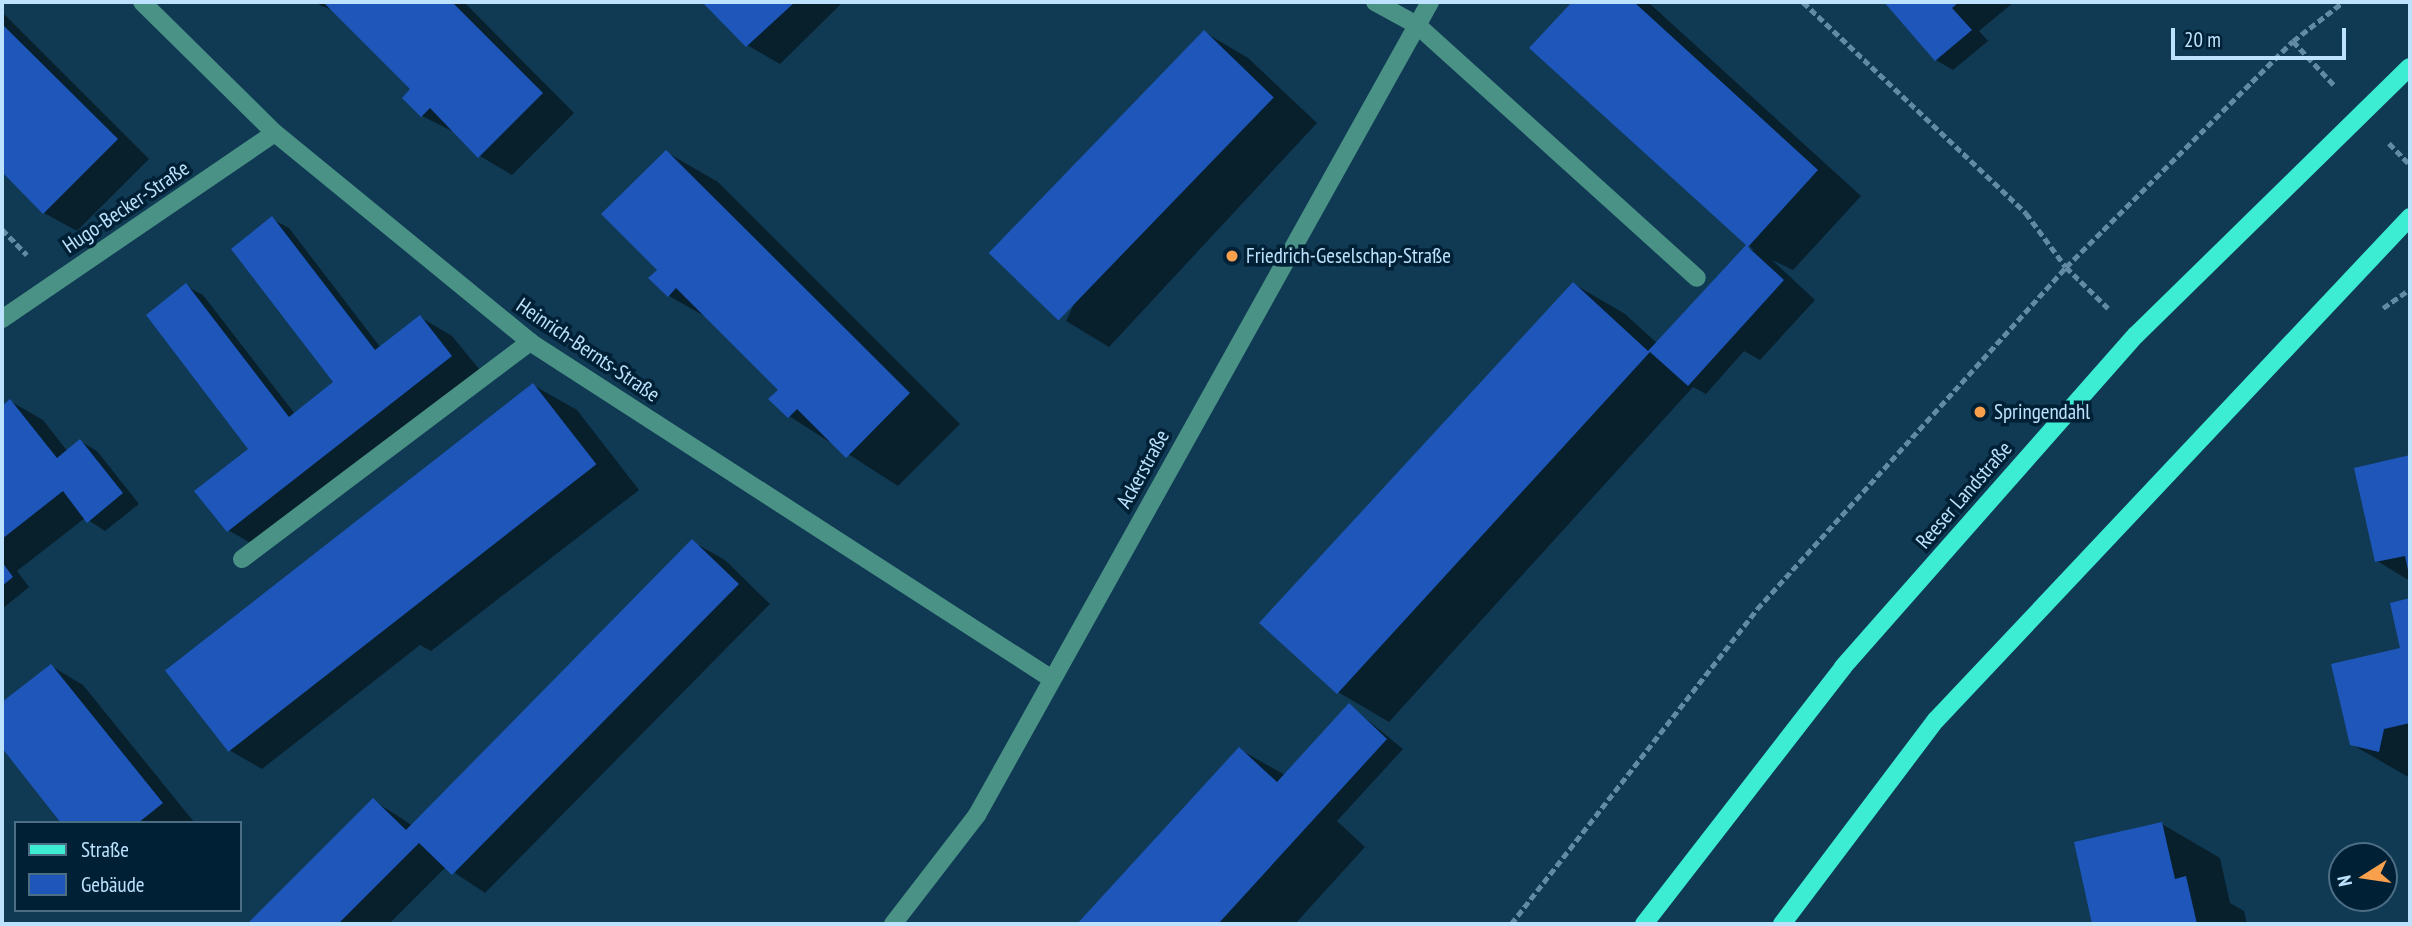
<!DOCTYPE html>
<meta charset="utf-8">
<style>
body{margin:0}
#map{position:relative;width:2412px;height:926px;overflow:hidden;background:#103a54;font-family:"PT Sans Narrow",sans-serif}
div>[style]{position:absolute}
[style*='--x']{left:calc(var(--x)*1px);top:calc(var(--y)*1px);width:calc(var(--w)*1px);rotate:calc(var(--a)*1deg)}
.shadow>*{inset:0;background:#0007}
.building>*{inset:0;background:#1e56b9;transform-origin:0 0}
.path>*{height:4.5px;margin-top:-2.25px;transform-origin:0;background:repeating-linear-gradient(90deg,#628aa4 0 7px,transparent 0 10.5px)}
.minor>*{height:18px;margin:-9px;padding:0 9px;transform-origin:9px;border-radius:9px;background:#4a9285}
.major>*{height:18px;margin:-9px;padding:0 9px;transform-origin:9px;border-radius:9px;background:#3cedd4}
.dots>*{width:19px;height:19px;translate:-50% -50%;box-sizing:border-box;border:4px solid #002035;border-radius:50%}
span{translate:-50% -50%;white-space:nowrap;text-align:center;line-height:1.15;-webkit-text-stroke:7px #002035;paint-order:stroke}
.street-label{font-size:21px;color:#bde2fd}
.poi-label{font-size:21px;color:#bde2fd}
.left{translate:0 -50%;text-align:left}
.frame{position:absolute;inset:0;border:4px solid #bde2fd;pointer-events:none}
.legend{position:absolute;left:14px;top:821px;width:228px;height:91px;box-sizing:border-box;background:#002035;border:2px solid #4c6e85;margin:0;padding:9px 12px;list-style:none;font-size:21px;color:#bde2fd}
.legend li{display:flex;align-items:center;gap:14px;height:35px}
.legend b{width:35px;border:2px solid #4c6e85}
.north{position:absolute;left:2328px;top:842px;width:70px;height:70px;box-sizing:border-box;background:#002035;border:2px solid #4c6e85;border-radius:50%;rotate:258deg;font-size:19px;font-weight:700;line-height:28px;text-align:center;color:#bde2fd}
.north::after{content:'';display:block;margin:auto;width:24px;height:32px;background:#f9a04c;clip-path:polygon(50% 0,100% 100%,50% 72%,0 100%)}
.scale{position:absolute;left:2171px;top:28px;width:175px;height:32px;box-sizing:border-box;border:4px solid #bde2fd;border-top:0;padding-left:9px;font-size:21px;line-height:24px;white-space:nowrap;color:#bde2fd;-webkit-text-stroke:5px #002035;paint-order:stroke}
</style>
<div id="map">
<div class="shadow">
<i style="clip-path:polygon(313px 2px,464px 2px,574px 113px,512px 175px,480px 156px,456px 133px,422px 116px,413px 89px,336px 12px)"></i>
<i style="clip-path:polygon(704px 2px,843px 2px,780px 64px,747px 45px)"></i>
<i style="clip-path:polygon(1574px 2px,1648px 2px,1861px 196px,1793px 270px,1772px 260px,1815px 300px,1760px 360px,1744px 351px,1706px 394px,1693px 387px,1389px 722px,1338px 692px,1574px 284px,1625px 314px,1659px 345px,1746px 247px,1755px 251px,1532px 48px)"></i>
<i style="clip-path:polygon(1886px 2px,2014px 2px,1979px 31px,1988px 41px,1953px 70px,1936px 60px)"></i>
<i style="clip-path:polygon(2px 12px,149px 159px,77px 231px,44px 213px,2px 170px)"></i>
<i style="clip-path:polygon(1204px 32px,1248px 58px,1317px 123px,1109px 347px,1066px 321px)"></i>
<i style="clip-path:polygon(666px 152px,718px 182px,960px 424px,898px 486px,789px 416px,780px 390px,708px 318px,669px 296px,659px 270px)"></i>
<i style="clip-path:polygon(272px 219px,289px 228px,381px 348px,420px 317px,452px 336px,484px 375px,261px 549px,228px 530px,250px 449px,186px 286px,203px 295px,295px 414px,336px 382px)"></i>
<i style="clip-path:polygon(533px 385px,577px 410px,639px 490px,431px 651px,420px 645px,262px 769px,229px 750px)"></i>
<i style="clip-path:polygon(10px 401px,43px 420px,68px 452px,80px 441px,97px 451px,139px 504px,105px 531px,85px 518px,17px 571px,29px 587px,2px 609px,2px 408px)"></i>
<i style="clip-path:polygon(2410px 457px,2410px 581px,2377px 561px,2356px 469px)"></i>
<i style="clip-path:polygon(693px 542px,725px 560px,770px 604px,485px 893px,446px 867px,389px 924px,252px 922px,373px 800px,413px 826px)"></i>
<i style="clip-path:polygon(2410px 600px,2410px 778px,2351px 744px,2403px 650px,2392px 604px)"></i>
<i style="clip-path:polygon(51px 666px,83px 685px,194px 822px,63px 823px,2px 745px,2px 705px)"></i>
<i style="clip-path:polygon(1349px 705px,1403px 749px,1337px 821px,1365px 847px,1295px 924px,1079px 924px,1239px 749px,1285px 775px)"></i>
<i style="clip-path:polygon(2162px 824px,2220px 858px,2230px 903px,2244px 911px,2247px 924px,2094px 924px,2076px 843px)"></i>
</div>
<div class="building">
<i style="clip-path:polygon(323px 2px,452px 2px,543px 93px,478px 158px,430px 108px,421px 117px,402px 98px,410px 89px)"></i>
<i style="clip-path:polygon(702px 2px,795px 2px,746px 47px)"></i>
<i style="clip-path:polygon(1572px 2px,1634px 2px,1818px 170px,1748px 247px,1784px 280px,1688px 386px,1650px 352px,1337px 694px,1259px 623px,1573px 282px,1648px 351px,1746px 245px,1529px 48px)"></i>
<i style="clip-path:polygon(1884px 2px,1959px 2px,1952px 8px,1972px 30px,1935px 61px)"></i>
<i style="clip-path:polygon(2px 24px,118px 139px,43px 214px,2px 172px)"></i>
<i style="left:1204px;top:30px;width:97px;height:310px;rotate:44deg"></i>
<i style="clip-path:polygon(666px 150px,910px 393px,846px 458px,797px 409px,788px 418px,768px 399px,778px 390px,676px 288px,668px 297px,648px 278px,657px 270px,601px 214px)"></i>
<i style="clip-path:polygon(272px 216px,375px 350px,420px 315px,452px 356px,227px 532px,194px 491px,248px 449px,146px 315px,186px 283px,289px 417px,333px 382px,231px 249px)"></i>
<i style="left:533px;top:383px;width:103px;height:467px;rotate:52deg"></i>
<i style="clip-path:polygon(10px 399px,57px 458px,80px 439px,123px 493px,87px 523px,63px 491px,2px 539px,2px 406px)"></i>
<i style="clip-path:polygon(2410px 455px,2410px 575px,2409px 575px,2405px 556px,2375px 562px,2354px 468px)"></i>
<i style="clip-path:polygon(692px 539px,739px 584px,452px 875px,419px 843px,338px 924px,249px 922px,373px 798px,406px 830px)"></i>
<i style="clip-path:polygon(2px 562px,13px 577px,2px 586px)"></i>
<i style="clip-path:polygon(2410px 598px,2410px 723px,2384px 729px,2379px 752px,2350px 745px,2331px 664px,2400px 648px,2390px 603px)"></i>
<i style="clip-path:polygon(51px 664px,163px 803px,138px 823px,61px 823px,2px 748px,2px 702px)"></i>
<i style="clip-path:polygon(1349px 703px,1387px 739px,1218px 924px,1077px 924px,1239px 747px,1277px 782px)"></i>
<i style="clip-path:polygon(2162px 822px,2175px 879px,2186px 876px,2197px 924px,2092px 924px,2074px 842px)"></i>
</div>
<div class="path">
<i style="--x:1803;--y:2;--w:307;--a:43.4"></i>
<i style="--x:2026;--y:213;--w:67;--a:53.5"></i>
<i style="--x:2066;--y:267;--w:59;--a:44.3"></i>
<i style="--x:2293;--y:41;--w:62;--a:47"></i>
<i style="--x:2389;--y:143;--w:30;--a:46"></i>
<i style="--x:2;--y:229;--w:36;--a:46"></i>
<i style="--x:2383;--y:308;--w:33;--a:-35"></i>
<i style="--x:1511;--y:924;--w:400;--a:-52"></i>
<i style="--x:1757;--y:609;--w:461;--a:-47.9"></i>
<i style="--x:2066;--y:267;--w:320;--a:-44.9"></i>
<i style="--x:2293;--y:41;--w:63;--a:-38"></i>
</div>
<div class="minor">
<i style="--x:142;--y:2;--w:187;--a:44.6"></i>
<i style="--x:275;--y:133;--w:330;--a:39.3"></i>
<i style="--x:530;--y:342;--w:621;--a:32.85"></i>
<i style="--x:1375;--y:2;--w:48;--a:28.7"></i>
<i style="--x:1417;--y:25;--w:377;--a:42.1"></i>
<i style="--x:2;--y:319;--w:330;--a:-34.3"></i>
<i style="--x:242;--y:559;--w:361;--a:-37"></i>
<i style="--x:893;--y:924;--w:138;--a:-52.4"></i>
<i style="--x:977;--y:815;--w:931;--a:-60.87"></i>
</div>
<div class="major">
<i style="--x:1644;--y:924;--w:325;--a:-52.2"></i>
<i style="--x:1843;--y:667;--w:443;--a:-48.6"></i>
<i style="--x:2136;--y:335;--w:383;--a:-44.4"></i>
<i style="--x:1782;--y:924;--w:256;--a:-53"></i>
<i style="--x:1936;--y:720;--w:691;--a:-46.7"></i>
</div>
<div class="dots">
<i style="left:1232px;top:256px;background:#f9a04c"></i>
<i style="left:1980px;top:412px;background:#f9a04c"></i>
</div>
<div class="street-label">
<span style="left:126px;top:207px;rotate:-34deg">Hugo-Becker-Straße</span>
<span style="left:588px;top:350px;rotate:34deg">Heinrich-Bernts-Straße</span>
<span style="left:1143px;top:469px;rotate:-61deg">Ackerstraße</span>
<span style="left:1964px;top:495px;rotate:-49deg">Reeser Landstraße</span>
</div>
<div class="poi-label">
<span class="left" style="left:1246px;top:256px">Friedrich-Geselschap-Straße</span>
<span class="left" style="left:1994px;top:412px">Springendahl</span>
</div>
<div class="frame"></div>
<ul class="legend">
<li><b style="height:9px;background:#3cedd4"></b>Straße</li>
<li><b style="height:19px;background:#1e56b9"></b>Gebäude</li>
</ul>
<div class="north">N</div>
<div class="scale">20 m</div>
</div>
